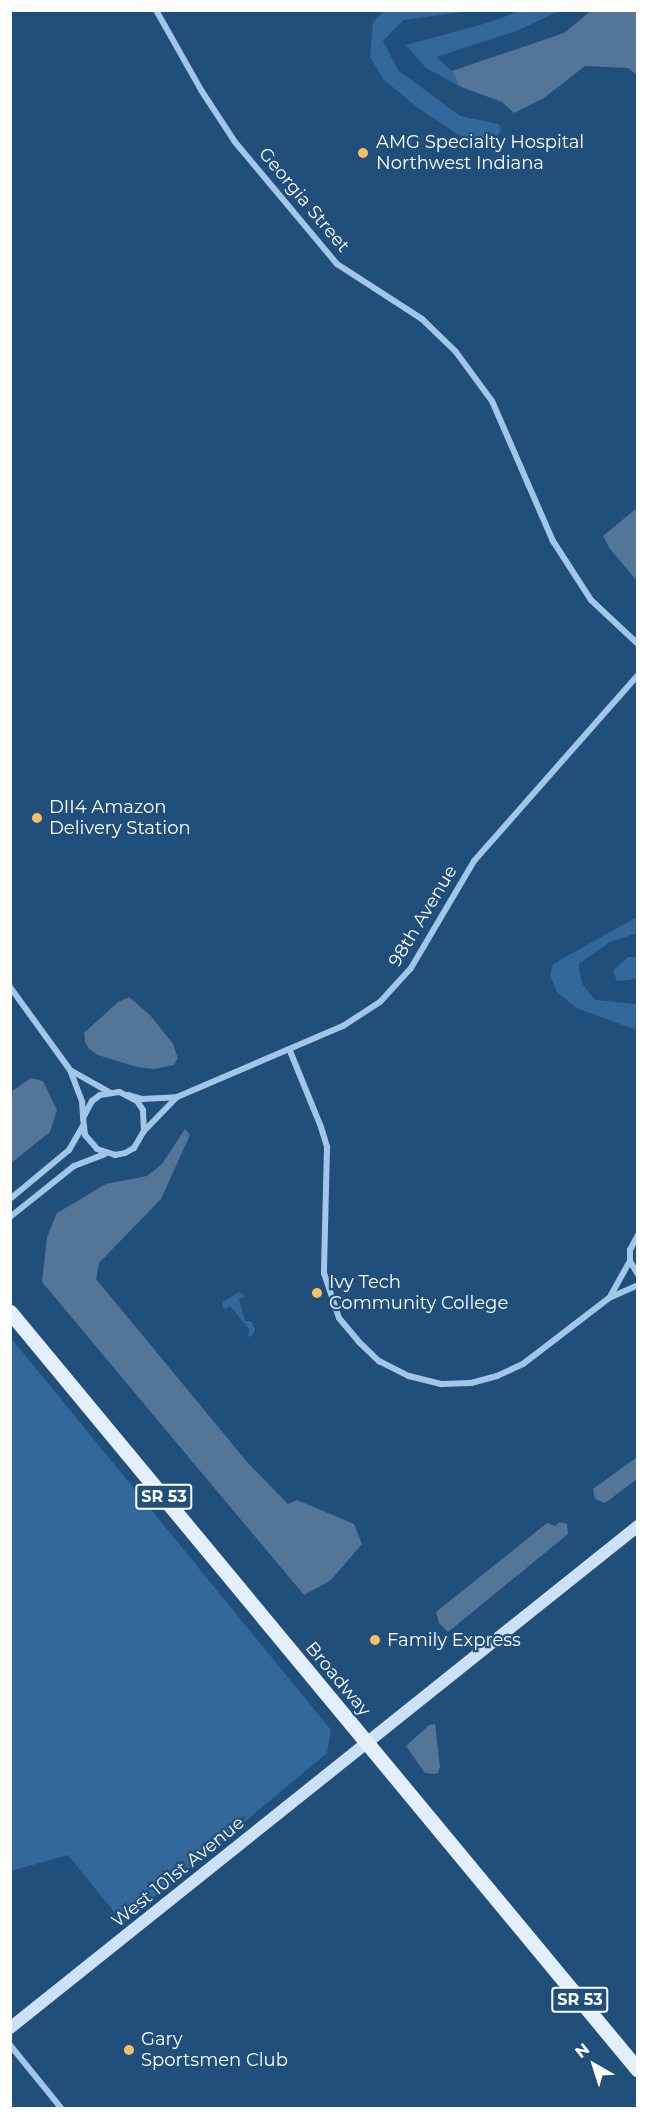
<!DOCTYPE html>
<style>
body{margin:0}
#map{position:relative;width:648px;height:2119px;overflow:hidden;background:#204f7c;font-family:Montserrat,sans-serif}
div>[style]{position:absolute}
[style*='--x']{left:calc(var(--x)*1px);top:calc(var(--y)*1px);width:calc(var(--w)*1px);rotate:calc(var(--a)*1deg)}
.green>*{inset:0;background:#32699a}
.water>*{inset:0;background:#537698}
.street>*{height:6px;margin:-3px;padding:0 3px;transform-origin:3px;border-radius:3px;background:#a2c6e7}
.secondary>*{height:12px;margin:-6px;padding:0 6px;transform-origin:6px;border-radius:6px;background:#cce1f5}
.primary>*{height:15px;margin:-7.5px;padding:0 7.5px;transform-origin:7.5px;border-radius:7.5px;background:#e4effd}
.dots>*{width:16px;height:16px;translate:-50% -50%;box-sizing:border-box;border:3px solid #204f7c;border-radius:50%}
span{translate:-50% -50%;white-space:nowrap;text-align:center;line-height:1.15;-webkit-text-stroke:4.5px #204f7c;paint-order:stroke}
.shield-label span{padding:2px 4px;background:#204f7c;border:2px solid;border-radius:4px;-webkit-text-stroke-width:0}
.shield-label{font-size:16px;color:#fff;font-weight:700}
.poi-label{font-size:18px;color:#fff}
.left{translate:0 -50%;text-align:left}
.street-label{font-size:18px;color:#fff}
.frame{position:absolute;inset:0;border:12px solid #fff;pointer-events:none}
.north{position:absolute;left:564px;top:2035px;width:60px;height:60px;-webkit-text-stroke:4px #204f7c;paint-order:stroke;rotate:321deg;font-size:16px;font-weight:700;line-height:24px;text-align:center;color:#fff}
.north::after{content:'';display:block;margin:auto;width:21px;height:27px;background:#fff;clip-path:polygon(50% 0,100% 100%,50% 72%,0 100%)}
</style>
<div id="map">
<div class="green">
<i style="clip-path:polygon(385px 10px,470px 11px,403px 20px,383px 41px,398px 70px,460px 116px,499px 124px,501px 130px,496px 137px,480px 143px,459px 135px,418px 108px,384px 80px,370px 57px,373px 22px)"></i>
<i style="clip-path:polygon(520px 11px,558px 11px,519px 30px,436px 57px,452px 71px,459px 86px,426px 68px,406px 45px,487px 23px)"></i>
<i style="clip-path:polygon(637px 917px,637px 933px,610px 942px,579px 964px,579px 970px,583px 985px,595px 1000px,637px 1004px,637px 1030px,576px 1008px,557px 992px,550px 976px,553px 964px)"></i>
<i style="clip-path:polygon(628px 957px,637px 957px,637px 979px,617px 981px,613px 971px)"></i>
<i style="clip-path:polygon(239px 1292px,245px 1296px,239px 1299px,245px 1321px,251px 1321px,255px 1329px,253px 1335px,248px 1337px,249px 1329px,230px 1306px,225px 1309px,222px 1306px,223px 1302px)"></i>
<i style="clip-path:polygon(11px 1338px,331px 1730px,327px 1753px,123px 1923px,68px 1855px,11px 1871px)"></i>
</div>
<div class="water">
<i style="clip-path:polygon(592px 10px,637px 11px,637px 75px,628px 68px,585px 66px,544px 98px,514px 113px,502px 102px,459px 86px,452px 71px,564px 33px)"></i>
<i style="clip-path:polygon(637px 508px,637px 581px,610px 549px,603px 536px)"></i>
<i style="clip-path:polygon(129px 997px,150px 1015px,173px 1044px,178px 1058px,174px 1065px,154px 1069px,137px 1067px,98px 1055px,89px 1049px,85px 1042px,84px 1033px,118px 1002px)"></i>
<i style="clip-path:polygon(31px 1078px,43px 1081px,57px 1110px,50px 1132px,11px 1163px,11px 1092px)"></i>
<i style="clip-path:polygon(185px 1129px,190px 1135px,161px 1199px,99px 1263px,96px 1279px,248px 1463px,288px 1504px,297px 1500px,354px 1524px,362px 1544px,331px 1580px,304px 1595px,42px 1282px,47px 1237px,57px 1213px,106px 1184px,147px 1176px,162px 1164px)"></i>
<i style="clip-path:polygon(637px 1457px,637px 1479px,605px 1503px,595px 1499px,593px 1489px)"></i>
<i style="clip-path:polygon(559px 1522px,567px 1524px,568px 1534px,448px 1632px,439px 1623px,436px 1612px,547px 1523px,555px 1526px)"></i>
<i style="clip-path:polygon(435px 1724px,440px 1767px,438px 1773px,433px 1774px,425px 1773px,406px 1746px,429px 1725px)"></i>
</div>
<div class="street">
<i style="--x:156;--y:10;--w:92;--a:60.6"></i>
<i style="--x:201;--y:90;--w:62;--a:56.8"></i>
<i style="--x:235;--y:142;--w:159;--a:50.1"></i>
<i style="--x:337;--y:264;--w:101;--a:32.9"></i>
<i style="--x:422;--y:319;--w:47;--a:44.1"></i>
<i style="--x:456;--y:352;--w:61;--a:53.7"></i>
<i style="--x:492;--y:401;--w:153;--a:66.5"></i>
<i style="--x:553;--y:541;--w:70;--a:57.2"></i>
<i style="--x:591;--y:600;--w:64;--a:43.1"></i>
<i style="--x:10;--y:987;--w:102;--a:54.1"></i>
<i style="--x:70;--y:1070;--w:45;--a:29.4"></i>
<i style="--x:290;--y:1051;--w:82;--a:67.8"></i>
<i style="--x:321;--y:1127;--w:21;--a:73"></i>
<i style="--x:327;--y:1147;--w:126;--a:91.4"></i>
<i style="--x:324;--y:1273;--w:47;--a:71.6"></i>
<i style="--x:339;--y:1318;--w:31;--a:50"></i>
<i style="--x:359;--y:1342;--w:28;--a:44"></i>
<i style="--x:379;--y:1361;--w:34;--a:27"></i>
<i style="--x:409;--y:1376;--w:34;--a:14"></i>
<i style="--x:442;--y:1384;--w:29;--a:-2"></i>
<i style="--x:471;--y:1383;--w:27;--a:-15"></i>
<i style="--x:497;--y:1376;--w:29;--a:-25"></i>
<i style="--x:523;--y:1364;--w:108;--a:-37.5"></i>
<i style="--x:609;--y:1298;--w:32;--a:-24"></i>
<i style="--x:70;--y:1070;--w:34;--a:69"></i>
<i style="--x:82;--y:1102;--w:13;--a:86"></i>
<i style="--x:128;--y:1095;--w:15;--a:16"></i>
<i style="--x:142;--y:1099;--w:35;--a:-3"></i>
<i style="--x:177;--y:1097;--w:181;--a:-23.2"></i>
<i style="--x:343;--y:1026;--w:44;--a:-33"></i>
<i style="--x:380;--y:1002;--w:46;--a:-47.6"></i>
<i style="--x:411;--y:968;--w:124;--a:-59.5"></i>
<i style="--x:474;--y:861;--w:248;--a:-48.6"></i>
<i style="--x:144;--y:1131;--w:21;--a:-93"></i>
<i style="--x:143;--y:1110;--w:11;--a:-124"></i>
<i style="--x:137;--y:1101;--w:20;--a:-153"></i>
<i style="--x:119;--y:1092;--w:19;--a:171"></i>
<i style="--x:100;--y:1095;--w:10;--a:143"></i>
<i style="--x:92;--y:1101;--w:19;--a:118"></i>
<i style="--x:83;--y:1118;--w:17;--a:83"></i>
<i style="--x:85;--y:1135;--w:18;--a:49"></i>
<i style="--x:97;--y:1149;--w:19;--a:18"></i>
<i style="--x:115;--y:1155;--w:10;--a:-11"></i>
<i style="--x:125;--y:1153;--w:10;--a:-29"></i>
<i style="--x:134;--y:1148;--w:20;--a:-60"></i>
<i style="--x:144;--y:1131;--w:46;--a:-45.9"></i>
<i style="--x:10;--y:1199;--w:77;--a:-39.7"></i>
<i style="--x:69;--y:1150;--w:28;--a:-60"></i>
<i style="--x:10;--y:1217;--w:82;--a:-38.6"></i>
<i style="--x:74;--y:1166;--w:33;--a:-21"></i>
<i style="--x:638;--y:1235;--w:17;--a:118"></i>
<i style="--x:630;--y:1250;--w:11;--a:90"></i>
<i style="--x:630;--y:1261;--w:16;--a:60"></i>
<i style="--x:611;--y:1295;--w:39;--a:-61"></i>
<i style="--x:10;--y:2045;--w:81;--a:51"></i>
</div>
<div class="secondary">
<i style="--x:10;--y:2028;--w:804;--a:-38.64"></i>
</div>
<div class="primary">
<i style="--x:10;--y:1312;--w:984;--a:50.36"></i>
</div>
<div class="dots">
<i style="left:363px;top:153px;background:#f4c063"></i>
<i style="left:37px;top:818px;background:#f4c063"></i>
<i style="left:317px;top:1293px;background:#f4c063"></i>
<i style="left:375px;top:1640px;background:#f4c063"></i>
<i style="left:129px;top:2050px;background:#f4c063"></i>
</div>
<div class="shield-label">
<span style="left:164px;top:1497px">SR 53</span>
<span style="left:580px;top:2000px">SR 53</span>
</div>
<div class="poi-label">
<span class="left" style="left:376px;top:153px">AMG Specialty Hospital<br>Northwest Indiana</span>
<span class="left" style="left:49px;top:818px">DII4 Amazon<br>Delivery Station</span>
<span class="left" style="left:329px;top:1293px">Ivy Tech<br>Community College</span>
<span class="left" style="left:387px;top:1640px">Family Express</span>
<span class="left" style="left:141px;top:2050px">Gary<br>Sportsmen Club</span>
</div>
<div class="street-label">
<span style="left:304px;top:200px;rotate:50deg">Georgia Street</span>
<span style="left:423px;top:916px;rotate:-59deg">98th Avenue</span>
<span style="left:338px;top:1679px;rotate:50deg">Broadway</span>
<span style="left:178px;top:1872px;rotate:-39deg">West 101st Avenue</span>
</div>
<div class="frame"></div>
<div class="north">N</div>
</div>
